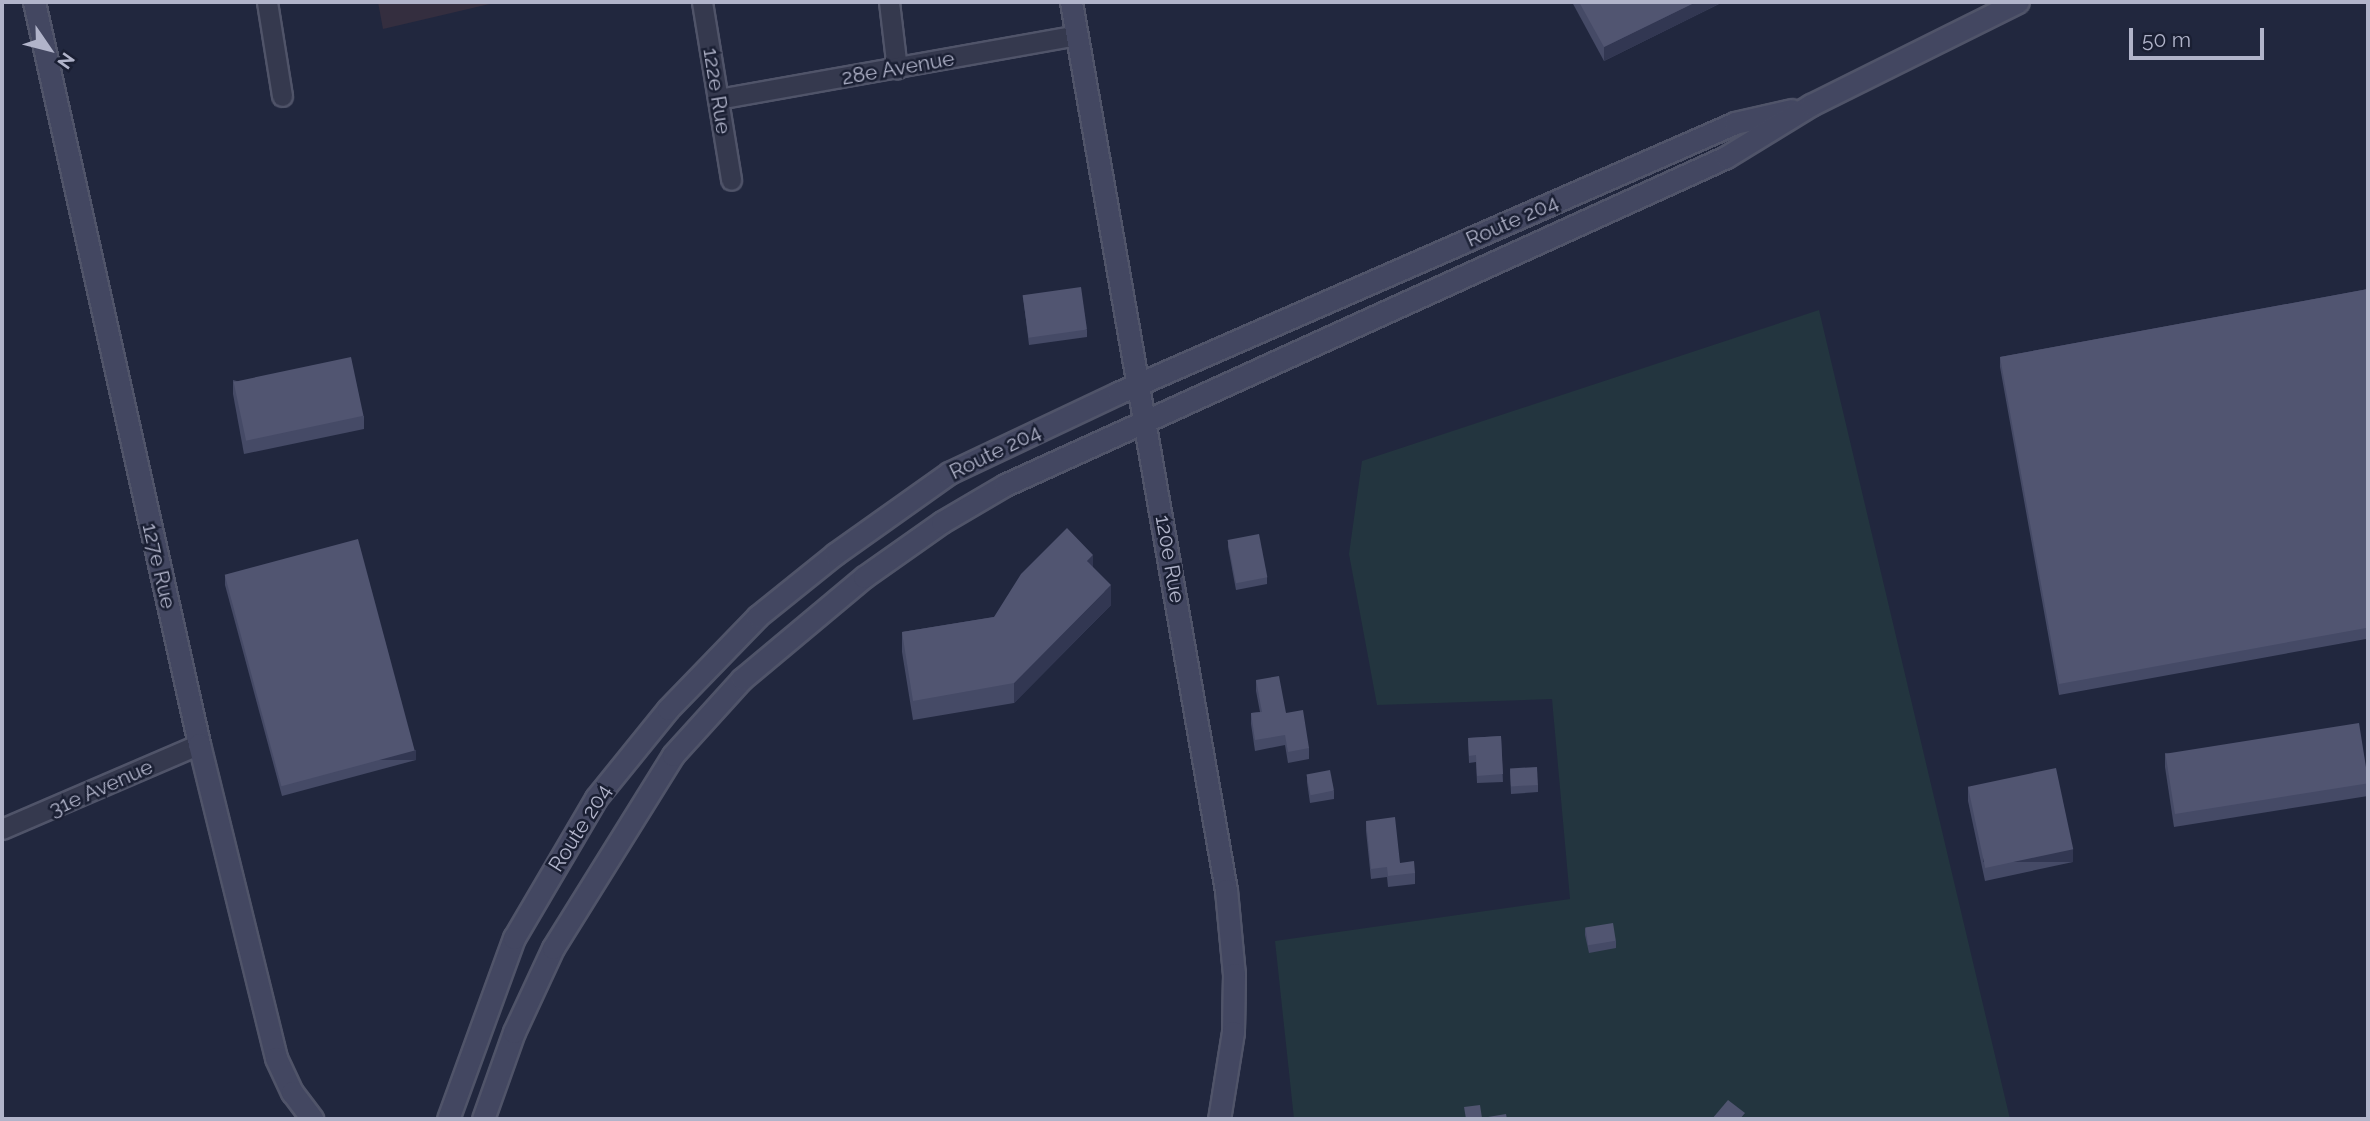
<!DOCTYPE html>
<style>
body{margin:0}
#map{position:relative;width:2370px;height:1121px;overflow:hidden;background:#21273e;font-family:Raleway,sans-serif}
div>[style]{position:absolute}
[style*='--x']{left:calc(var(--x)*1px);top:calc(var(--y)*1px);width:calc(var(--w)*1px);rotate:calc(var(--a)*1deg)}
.medical>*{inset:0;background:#342e3f}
.green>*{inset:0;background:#23353f}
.roads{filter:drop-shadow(2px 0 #505469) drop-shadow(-2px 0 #505469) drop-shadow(0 2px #505469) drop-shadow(0 -2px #505469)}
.street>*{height:19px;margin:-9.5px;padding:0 9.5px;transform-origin:9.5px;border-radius:9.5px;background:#35394e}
.secondary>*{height:21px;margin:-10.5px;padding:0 10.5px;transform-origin:10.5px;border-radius:10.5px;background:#434761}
.wall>*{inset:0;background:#454a66}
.shaded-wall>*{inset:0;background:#323752;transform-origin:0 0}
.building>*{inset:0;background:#515571;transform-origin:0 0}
span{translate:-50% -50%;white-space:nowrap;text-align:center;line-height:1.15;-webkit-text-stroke:5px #1a1f33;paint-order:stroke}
.street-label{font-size:21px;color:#b1b4ca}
.frame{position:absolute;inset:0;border:4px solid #b1b4ca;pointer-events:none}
.north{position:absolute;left:14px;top:14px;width:70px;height:70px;-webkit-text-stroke:5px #1a1f33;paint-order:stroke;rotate:125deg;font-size:19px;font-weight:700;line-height:28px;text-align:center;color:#b1b4ca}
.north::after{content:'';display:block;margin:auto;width:24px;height:32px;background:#b1b4ca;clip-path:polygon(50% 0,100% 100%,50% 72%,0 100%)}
.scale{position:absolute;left:2129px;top:28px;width:135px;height:32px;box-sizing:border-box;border:4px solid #b1b4ca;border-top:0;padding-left:9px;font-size:21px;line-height:24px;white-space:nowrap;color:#b1b4ca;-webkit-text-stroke:5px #1a1f33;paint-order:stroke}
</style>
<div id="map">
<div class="medical">
<i style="clip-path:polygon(378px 2px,498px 2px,383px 29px)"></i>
</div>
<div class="green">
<i style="clip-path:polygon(1819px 310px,2010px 1119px,1294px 1119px,1275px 941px,1570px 899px,1552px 699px,1377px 705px,1349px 554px,1362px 461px)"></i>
</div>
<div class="roads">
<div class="street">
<i style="--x:267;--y:2;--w:95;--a:80.9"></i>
<i style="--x:702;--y:2;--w:180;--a:80.7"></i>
<i style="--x:889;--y:2;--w:67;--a:83.2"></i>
<i style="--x:718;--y:99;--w:365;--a:-10.1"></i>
<i style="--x:2;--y:829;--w:215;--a:-23.3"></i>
</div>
<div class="secondary">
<i style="--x:34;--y:2;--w:760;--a:77.46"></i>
<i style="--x:199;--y:744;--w:323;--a:76.2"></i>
<i style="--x:276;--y:1058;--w:38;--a:65"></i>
<i style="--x:292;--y:1092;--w:34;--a:53"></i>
<i style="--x:1071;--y:2;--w:901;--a:80.1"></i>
<i style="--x:1226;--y:890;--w:84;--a:84.6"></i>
<i style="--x:1234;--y:974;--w:58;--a:91"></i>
<i style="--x:1233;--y:1032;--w:88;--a:99.1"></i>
<i style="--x:448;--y:1119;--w:193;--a:-70"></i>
<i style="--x:514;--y:938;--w:162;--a:-59.6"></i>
<i style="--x:596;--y:798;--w:114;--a:-51"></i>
<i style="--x:668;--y:709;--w:129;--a:-45.9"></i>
<i style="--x:758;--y:616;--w:99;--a:-38.8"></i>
<i style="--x:835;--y:554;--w:140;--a:-35.4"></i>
<i style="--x:949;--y:473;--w:187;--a:-25.3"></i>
<i style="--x:1118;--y:393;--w:673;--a:-23.63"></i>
<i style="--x:1735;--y:123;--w:58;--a:-12.8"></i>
<i style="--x:483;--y:1119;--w:92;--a:-70.4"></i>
<i style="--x:514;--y:1032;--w:93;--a:-65.1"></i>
<i style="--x:553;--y:948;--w:227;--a:-58.1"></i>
<i style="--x:673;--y:755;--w:103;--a:-47.8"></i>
<i style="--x:742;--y:679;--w:159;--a:-39.9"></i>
<i style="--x:864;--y:577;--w:95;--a:-35.2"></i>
<i style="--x:942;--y:522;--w:73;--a:-30.4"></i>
<i style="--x:1005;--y:485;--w:792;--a:-24.46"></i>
<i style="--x:1726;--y:157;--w:100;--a:-31.5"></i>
<i style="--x:1811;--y:105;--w:231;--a:-26.5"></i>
</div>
</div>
<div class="wall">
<i style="clip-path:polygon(1572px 2px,1723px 2px,1604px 61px)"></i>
<i style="clip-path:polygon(2368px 289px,2368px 652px,2366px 639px,2059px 695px,2000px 367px,2000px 357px)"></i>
<i style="clip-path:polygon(1023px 295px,1087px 330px,1087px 337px,1029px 345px)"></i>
<i style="clip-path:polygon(233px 380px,364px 416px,364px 429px,244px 454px,233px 394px)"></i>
<i style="clip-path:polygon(1228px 540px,1267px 577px,1267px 584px,1236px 590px,1228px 547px)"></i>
<i style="clip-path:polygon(1093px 568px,1111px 605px,1014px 703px,913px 720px,902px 652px,902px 632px,994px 617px)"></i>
<i style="clip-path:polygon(225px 575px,416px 760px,282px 796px,225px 585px)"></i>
<i style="clip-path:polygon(1256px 680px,1286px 713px,1309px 748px,1309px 759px,1288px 763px,1285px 745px,1255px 751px,1251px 724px,1251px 713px,1260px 712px,1256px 691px)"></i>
<i style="clip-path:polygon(1501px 736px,1503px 782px,1477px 783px,1476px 762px,1469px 763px,1468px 738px)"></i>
<i style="clip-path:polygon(2165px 753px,2368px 783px,2368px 796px,2174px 827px,2165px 767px)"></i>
<i style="clip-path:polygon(1510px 770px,1538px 785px,1538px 792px,1511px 794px)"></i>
<i style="clip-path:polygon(1307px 775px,1334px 791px,1334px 799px,1310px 803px,1307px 782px)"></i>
<i style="clip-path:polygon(1968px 787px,2073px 862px,1985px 881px,1968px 801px)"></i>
<i style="clip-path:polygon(1366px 821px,1400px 863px,1415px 873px,1415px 884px,1388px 887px,1387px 877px,1371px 879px,1366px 831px)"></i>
<i style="clip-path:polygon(1585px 928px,1616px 941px,1616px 948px,1589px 953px,1585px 935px)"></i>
</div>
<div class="shaded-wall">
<i style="clip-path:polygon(1696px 2px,1723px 2px,1604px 61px,1604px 47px)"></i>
<i style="clip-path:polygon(1093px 555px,1093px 575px,1087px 561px)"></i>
<i style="clip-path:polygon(1111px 585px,1111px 605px,1014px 703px,1014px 683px)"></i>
<i style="left:416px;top:750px;width:10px;height:139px;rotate:90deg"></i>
<i style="left:2073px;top:849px;width:13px;height:90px;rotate:90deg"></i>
</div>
<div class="building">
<i style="clip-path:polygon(1579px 2px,1696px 2px,1604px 47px)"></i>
<i style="left:1081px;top:287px;width:43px;height:59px;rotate:82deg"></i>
<i style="clip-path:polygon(2368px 289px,2368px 641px,2366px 628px,2059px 684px,2000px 357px)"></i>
<i style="left:351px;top:357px;width:60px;height:120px;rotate:78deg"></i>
<i style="clip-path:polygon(1067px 528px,1093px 555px,1087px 561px,1111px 585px,1014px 683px,913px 701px,902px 632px,994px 617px,1021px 574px)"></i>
<i style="left:1259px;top:534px;width:44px;height:32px;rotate:79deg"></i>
<i style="left:358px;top:539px;width:219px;height:138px;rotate:75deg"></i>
<i style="clip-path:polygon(1279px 676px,1286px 713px,1303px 710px,1309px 748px,1288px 752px,1285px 735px,1255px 740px,1251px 713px,1262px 712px,1256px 680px)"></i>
<i style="left:2359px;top:723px;width:61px;height:196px;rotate:81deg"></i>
<i style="clip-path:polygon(1501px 736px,1503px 774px,1477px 776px,1476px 755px,1469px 756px,1468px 738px)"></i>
<i style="left:1537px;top:767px;width:18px;height:27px;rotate:87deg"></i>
<i style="left:2056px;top:768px;width:83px;height:90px;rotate:78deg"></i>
<i style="left:1330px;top:770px;width:21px;height:24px;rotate:79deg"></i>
<i style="clip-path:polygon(1395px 817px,1400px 863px,1414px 861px,1415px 873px,1388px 876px,1387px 867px,1371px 869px,1366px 821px)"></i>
<i style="left:1613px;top:923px;width:18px;height:28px;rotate:81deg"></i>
<i style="clip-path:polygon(1728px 1100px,1745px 1113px,1740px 1119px,1712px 1119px)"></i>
<i style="clip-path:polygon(1480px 1105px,1482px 1118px,1506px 1114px,1507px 1119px,1466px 1119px,1464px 1107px)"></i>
</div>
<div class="street-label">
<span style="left:898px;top:68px;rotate:-10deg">28e Avenue</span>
<span style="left:717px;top:91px;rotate:81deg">122e Rue</span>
<span style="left:1512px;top:221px;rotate:-24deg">Route 204</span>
<span style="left:995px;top:452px;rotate:-26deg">Route 204</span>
<span style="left:1170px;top:559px;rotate:80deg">120e Rue</span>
<span style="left:159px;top:566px;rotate:77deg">127e Rue</span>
<span style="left:101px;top:788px;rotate:-24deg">31e Avenue</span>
<span style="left:580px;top:828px;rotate:-58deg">Route 204</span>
</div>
<div class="frame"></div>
<div class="north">N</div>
<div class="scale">50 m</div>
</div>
